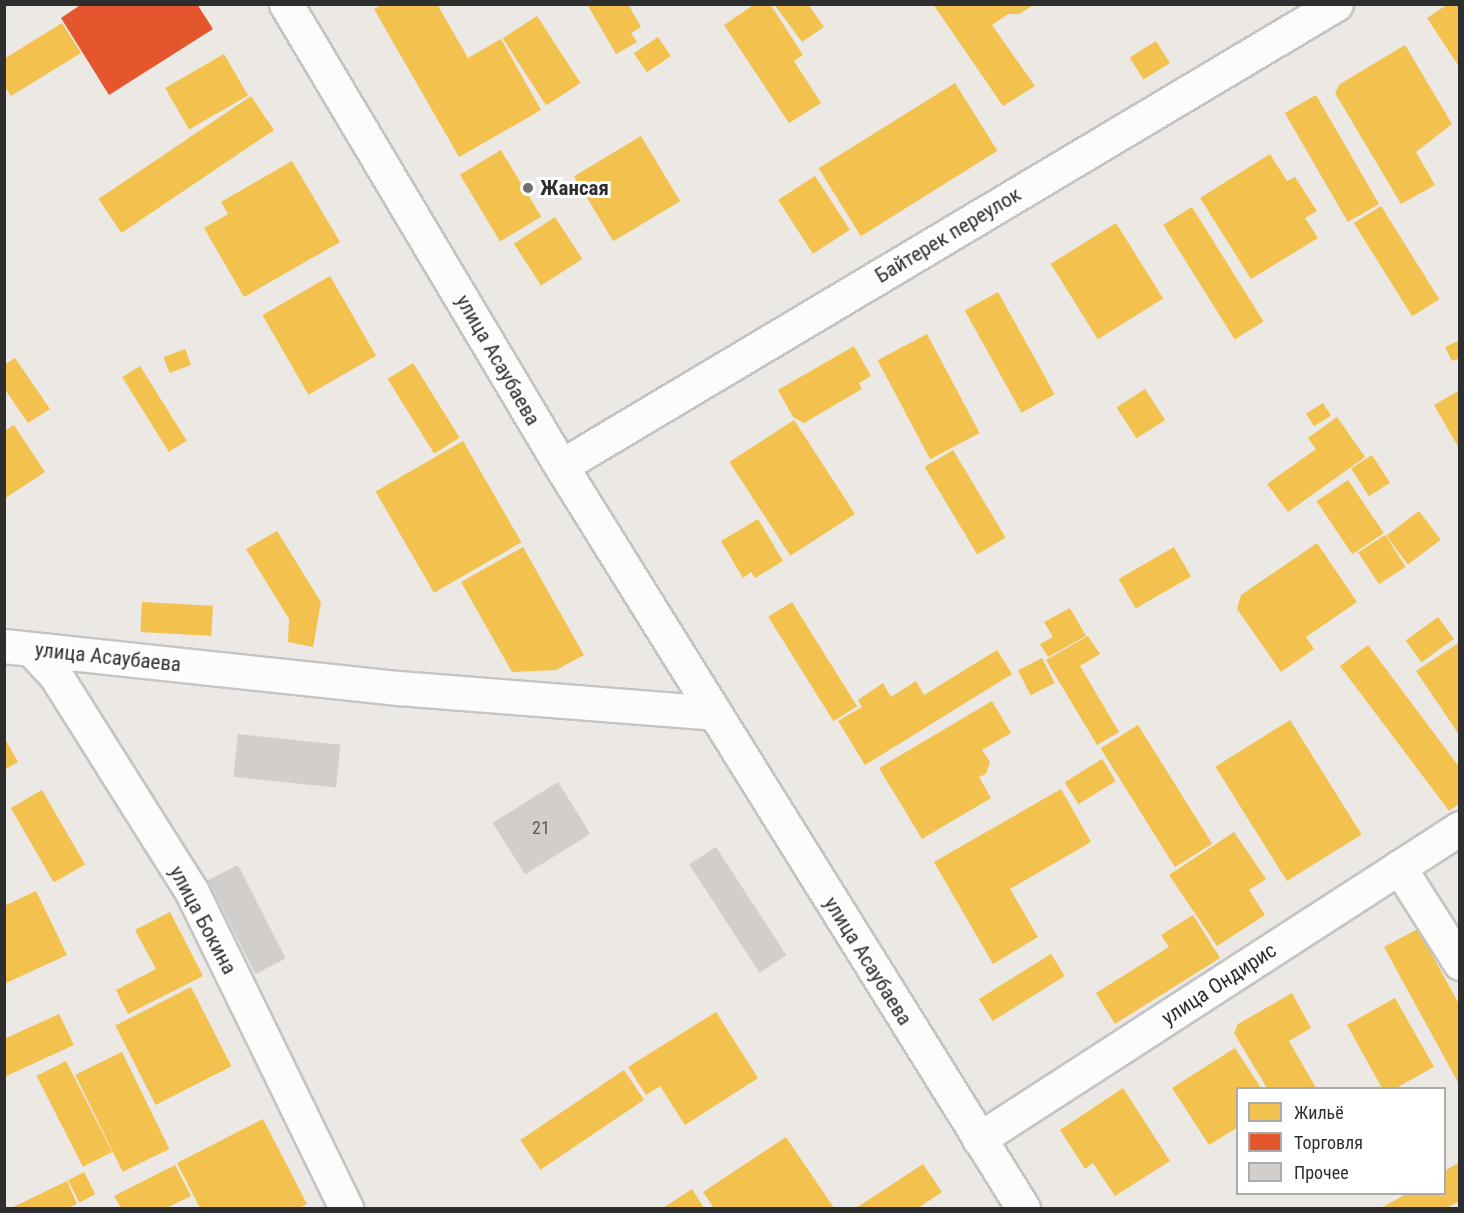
<!DOCTYPE html>
<meta charset="utf-8">
<style>
body{margin:0}
#map{position:relative;width:1464px;height:1213px;overflow:hidden;background:#ece8e4;font-family:"Roboto Condensed",sans-serif}
div>[style]{position:absolute}
[style*='--x']{left:calc(var(--x)*1px);top:calc(var(--y)*1px);width:calc(var(--w)*1px);rotate:calc(var(--a)*1deg)}
.homes>*{inset:0;background:#f2c14e;transform-origin:0 0}
.shops>*{inset:0;background:#e4572e}
.building>*{inset:0;background:#d1cecb;transform-origin:0 0}
.roads{filter:drop-shadow(2px 0 #c5c4c5) drop-shadow(-2px 0 #c5c4c5) drop-shadow(0 2px #c5c4c5) drop-shadow(0 -2px #c5c4c5)}
.minor>*{height:33px;margin:-16.5px;padding:0 16.5px;transform-origin:16.5px;border-radius:16.5px;background:#fcfcfb}
.dots>*{width:16px;height:16px;translate:-50% -50%;box-sizing:border-box;border:3px solid #fff;border-radius:50%}
span{translate:-50% -50%;white-space:nowrap;text-align:center;line-height:1.15;-webkit-text-stroke:6px #fff;paint-order:stroke}
.number-label{font-size:18px;color:#585857}
.number-label span{-webkit-text-stroke-width:0}
.poi-label{font-size:21px;color:#2e2e2e;font-weight:700}
.left{translate:0 -50%;text-align:left}
.street-label{font-size:21px;color:#2e2e2e}
.frame{position:absolute;inset:0;border:6px solid #2e2e2e;pointer-events:none}
.legend{position:absolute;left:1236px;top:1087px;width:210px;height:108px;box-sizing:border-box;background:#fff;border:2px solid #ababab;margin:0;padding:8px 10px;list-style:none;font-size:18px;color:#2e2e2e}
.legend li{display:flex;align-items:center;gap:12px;height:30px}
.legend b{width:30px;border:2px solid #ababab}
</style>
<div id="map">
<div class="homes">
<i style="clip-path:polygon(383px 4px,437px 4px,468px 58px,501px 39px,541px 110px,459px 157px,374px 9px)"></i>
<i style="clip-path:polygon(587px 4px,628px 4px,641px 27px,631px 33px,637px 42px,616px 54px)"></i>
<i style="clip-path:polygon(755px 4px,770px 4px,803px 55px,794px 61px,821px 103px,789px 123px,724px 25px)"></i>
<i style="clip-path:polygon(774px 4px,808px 4px,824px 27px,802px 42px)"></i>
<i style="clip-path:polygon(933px 4px,1035px 4px,1019px 14px,1008px 14px,992px 25px,1035px 86px,1003px 106px)"></i>
<i style="clip-path:polygon(1448px 4px,1460px 4px,1460px 68px,1427px 18px)"></i>
<i style="left:537px;top:16px;width:80px;height:41px;rotate:57deg"></i>
<i style="clip-path:polygon(62px 23px,81px 53px,11px 96px,4px 85px,4px 59px)"></i>
<i style="left:658px;top:37px;width:23px;height:29px;rotate:56deg"></i>
<i style="left:1156px;top:41px;width:26px;height:31px;rotate:58deg"></i>
<i style="clip-path:polygon(1405px 45px,1452px 124px,1416px 152px,1435px 185px,1401px 204px,1335px 93px,1340px 84px)"></i>
<i style="left:224px;top:54px;width:48px;height:68px;rotate:60deg"></i>
<i style="left:955px;top:83px;width:80px;height:161px;rotate:58deg"></i>
<i style="left:1316px;top:95px;width:126px;height:36px;rotate:60deg"></i>
<i style="left:251px;top:96px;width:41px;height:184px;rotate:56deg"></i>
<i style="left:641px;top:136px;width:76px;height:78px;rotate:59deg"></i>
<i style="left:501px;top:150px;width:78px;height:48px;rotate:59deg"></i>
<i style="clip-path:polygon(1270px 154px,1287px 181px,1295px 177px,1317px 211px,1305px 218px,1318px 238px,1251px 279px,1200px 198px)"></i>
<i style="clip-path:polygon(292px 161px,340px 242px,244px 297px,204px 228px,228px 214px,221px 202px)"></i>
<i style="left:815px;top:176px;width:64px;height:44px;rotate:57deg"></i>
<i style="left:1381px;top:206px;width:110px;height:32px;rotate:58deg"></i>
<i style="left:1192px;top:207px;width:135px;height:34px;rotate:58deg"></i>
<i style="left:555px;top:217px;width:50px;height:49px;rotate:57deg"></i>
<i style="left:1116px;top:223px;width:89px;height:77px;rotate:58deg"></i>
<i style="left:330px;top:276px;width:92px;height:78px;rotate:60deg"></i>
<i style="left:998px;top:292px;width:117px;height:38px;rotate:61deg"></i>
<i style="left:927px;top:334px;width:112px;height:56px;rotate:62deg"></i>
<i style="clip-path:polygon(1460px 340px,1460px 358px,1452px 361px,1445px 347px)"></i>
<i style="clip-path:polygon(854px 346px,871px 376px,859px 383px,862px 389px,804px 423px,793px 417px,778px 390px)"></i>
<i style="left:185px;top:349px;width:17px;height:23px;rotate:69deg"></i>
<i style="clip-path:polygon(15px 358px,50px 409px,28px 423px,4px 388px,4px 365px)"></i>
<i style="left:413px;top:363px;width:88px;height:30px;rotate:58deg"></i>
<i style="left:140px;top:366px;width:88px;height:21px;rotate:58deg"></i>
<i style="left:1145px;top:389px;width:37px;height:34px;rotate:57deg"></i>
<i style="clip-path:polygon(1460px 390px,1460px 450px,1434px 405px)"></i>
<i style="left:1323px;top:403px;width:15px;height:20px;rotate:58deg"></i>
<i style="clip-path:polygon(1337px 417px,1365px 457px,1288px 512px,1267px 484px,1316px 449px,1308px 438px)"></i>
<i style="left:794px;top:420px;width:112px;height:77px;rotate:57deg"></i>
<i style="clip-path:polygon(14px 425px,45px 472px,4px 499px,4px 431px)"></i>
<i style="left:463px;top:441px;width:117px;height:101px;rotate:60deg"></i>
<i style="left:953px;top:450px;width:102px;height:33px;rotate:59deg"></i>
<i style="left:1372px;top:455px;width:33px;height:25px;rotate:57deg"></i>
<i style="left:1348px;top:480px;width:64px;height:38px;rotate:56deg"></i>
<i style="left:1419px;top:511px;width:36px;height:41px;rotate:53deg"></i>
<i style="clip-path:polygon(758px 519px,783px 561px,755px 578px,751px 572px,743px 578px,721px 541px)"></i>
<i style="clip-path:polygon(277px 531px,321px 602px,313px 647px,288px 642px,289px 619px,246px 549px)"></i>
<i style="left:1385px;top:535px;width:38px;height:32px;rotate:57deg"></i>
<i style="clip-path:polygon(1317px 543px,1357px 602px,1306px 637px,1314px 649px,1281px 672px,1237px 609px,1241px 595px)"></i>
<i style="clip-path:polygon(523px 547px,584px 655px,556px 670px,512px 672px,461px 582px)"></i>
<i style="left:1174px;top:547px;width:34px;height:64px;rotate:60deg"></i>
<i style="left:142px;top:602px;width:71px;height:30px;rotate:3deg"></i>
<i style="left:792px;top:602px;width:123px;height:28px;rotate:58deg"></i>
<i style="clip-path:polygon(1070px 608px,1086px 636px,1048px 657px,1040px 644px,1053px 637px,1044px 622px)"></i>
<i style="left:1438px;top:617px;width:27px;height:40px;rotate:54deg"></i>
<i style="clip-path:polygon(1088px 636px,1100px 654px,1080px 666px,1119px 732px,1097px 745px,1046px 660px)"></i>
<i style="clip-path:polygon(1460px 642px,1460px 736px,1416px 671px)"></i>
<i style="clip-path:polygon(1368px 645px,1460px 768px,1460px 803px,1449px 811px,1340px 666px)"></i>
<i style="clip-path:polygon(997px 650px,1012px 674px,865px 765px,838px 721px,862px 707px,858px 700px,883px 683px,891px 697px,916px 681px,924px 695px)"></i>
<i style="left:1042px;top:658px;width:28px;height:27px;rotate:63deg"></i>
<i style="clip-path:polygon(992px 701px,1011px 733px,982px 750px,990px 762px,986px 774px,979px 777px,991px 798px,922px 839px,879px 768px)"></i>
<i style="left:1290px;top:720px;width:135px;height:88px;rotate:58deg"></i>
<i style="left:1138px;top:725px;width:140px;height:44px;rotate:58deg"></i>
<i style="clip-path:polygon(4px 737px,18px 762px,4px 770px)"></i>
<i style="left:1102px;top:759px;width:26px;height:44px;rotate:58deg"></i>
<i style="clip-path:polygon(1061px 789px,1091px 842px,1010px 889px,1038px 937px,993px 964px,934px 862px)"></i>
<i style="left:42px;top:790px;width:86px;height:36px;rotate:60deg"></i>
<i style="clip-path:polygon(1234px 832px,1266px 879px,1249px 890px,1265px 915px,1217px 946px,1169px 875px)"></i>
<i style="clip-path:polygon(36px 891px,67px 955px,4px 984px,4px 906px)"></i>
<i style="clip-path:polygon(170px 912px,203px 976px,128px 1014px,116px 990px,156px 969px,135px 930px)"></i>
<i style="clip-path:polygon(1193px 915px,1220px 958px,1115px 1024px,1096px 993px,1169px 947px,1161px 935px)"></i>
<i style="clip-path:polygon(1418px 929px,1460px 1006px,1460px 1086px,1384px 947px)"></i>
<i style="left:1051px;top:954px;width:26px;height:85px;rotate:58deg"></i>
<i style="left:191px;top:987px;width:89px;height:85px;rotate:63deg"></i>
<i style="clip-path:polygon(1292px 993px,1311px 1028px,1289px 1041px,1316px 1088px,1267px 1088px,1234px 1033px,1238px 1024px)"></i>
<i style="clip-path:polygon(1395px 998px,1434px 1067px,1396px 1088px,1382px 1088px,1347px 1025px)"></i>
<i style="clip-path:polygon(716px 1012px,758px 1078px,685px 1125px,660px 1086px,646px 1095px,628px 1067px)"></i>
<i style="clip-path:polygon(59px 1014px,74px 1045px,4px 1077px,4px 1039px)"></i>
<i style="clip-path:polygon(1235px 1048px,1261px 1088px,1238px 1088px,1238px 1127px,1209px 1145px,1172px 1088px)"></i>
<i style="left:122px;top:1052px;width:108px;height:52px;rotate:64deg"></i>
<i style="left:66px;top:1061px;width:102px;height:33px;rotate:63deg"></i>
<i style="left:624px;top:1070px;width:36px;height:125px;rotate:56deg"></i>
<i style="clip-path:polygon(1123px 1088px,1170px 1161px,1115px 1196px,1093px 1163px,1085px 1169px,1060px 1130px)"></i>
<i style="clip-path:polygon(263px 1119px,307px 1204px,298px 1208px,200px 1208px,177px 1163px)"></i>
<i style="clip-path:polygon(786px 1137px,834px 1208px,714px 1208px,703px 1192px)"></i>
<i style="clip-path:polygon(1460px 1162px,1460px 1201px,1446px 1208px,1381px 1208px,1406px 1194px,1444px 1194px,1444px 1171px)"></i>
<i style="clip-path:polygon(923px 1164px,942px 1192px,918px 1208px,856px 1208px)"></i>
<i style="clip-path:polygon(175px 1165px,191px 1196px,166px 1208px,121px 1208px,114px 1196px)"></i>
<i style="left:84px;top:1172px;width:25px;height:18px;rotate:63deg"></i>
<i style="clip-path:polygon(67px 1181px,77px 1204px,67px 1208px,11px 1208px)"></i>
<i style="clip-path:polygon(692px 1189px,704px 1208px,663px 1208px)"></i>
</div>
<div class="shops">
<i style="clip-path:polygon(82px 4px,197px 4px,213px 29px,109px 95px,61px 18px)"></i>
</div>
<div class="building">
<i style="left:238px;top:734px;width:103px;height:43px;rotate:6deg"></i>
<i style="left:558px;top:782px;width:61px;height:77px;rotate:58deg"></i>
<i style="left:716px;top:847px;width:129px;height:32px;rotate:57deg"></i>
<i style="left:238px;top:865px;width:105px;height:34px;rotate:63deg"></i>
</div>
<div class="roads">
<div class="minor">
<i style="--x:286;--y:4;--w:538;--a:59.24"></i>
<i style="--x:561;--y:466;--w:874;--a:58.09"></i>
<i style="--x:561;--y:466;--w:902;--a:-30.8"></i>
<i style="--x:4;--y:646;--w:397;--a:6.1"></i>
<i style="--x:399;--y:688;--w:316;--a:4.5"></i>
<i style="--x:31;--y:649;--w:37;--a:47"></i>
<i style="--x:56;--y:676;--w:255;--a:57.8"></i>
<i style="--x:192;--y:892;--w:352;--a:64"></i>
<i style="--x:1399;--y:867;--w:114;--a:57.6"></i>
<i style="--x:979;--y:1139;--w:573;--a:-32.89"></i>
</div>
</div>
<div class="dots">
<i style="left:528px;top:188px;background:#706f6e"></i>
</div>
<div class="number-label">
<span style="left:541px;top:828px">21</span>
</div>
<div class="poi-label">
<span class="left" style="left:540px;top:188px">Жансая</span>
</div>
<div class="street-label">
<span style="left:948px;top:235px;rotate:-31deg">Байтерек переулок</span>
<span style="left:498px;top:360px;rotate:60deg">улица Асаубаева</span>
<span style="left:108px;top:657px;rotate:6deg">улица Асаубаева</span>
<span style="left:203px;top:920px;rotate:62deg">улица Бокина</span>
<span style="left:868px;top:961px;rotate:58deg">улица Асаубаева</span>
<span style="left:1219px;top:984px;rotate:-33deg">улица Ондирис</span>
</div>
<div class="frame"></div>
<ul class="legend">
<li><b style="height:16px;background:#f2c14e"></b>Жильё</li>
<li><b style="height:16px;background:#e4572e"></b>Торговля</li>
<li><b style="height:16px;background:#d1cecb"></b>Прочее</li>
</ul>
</div>
